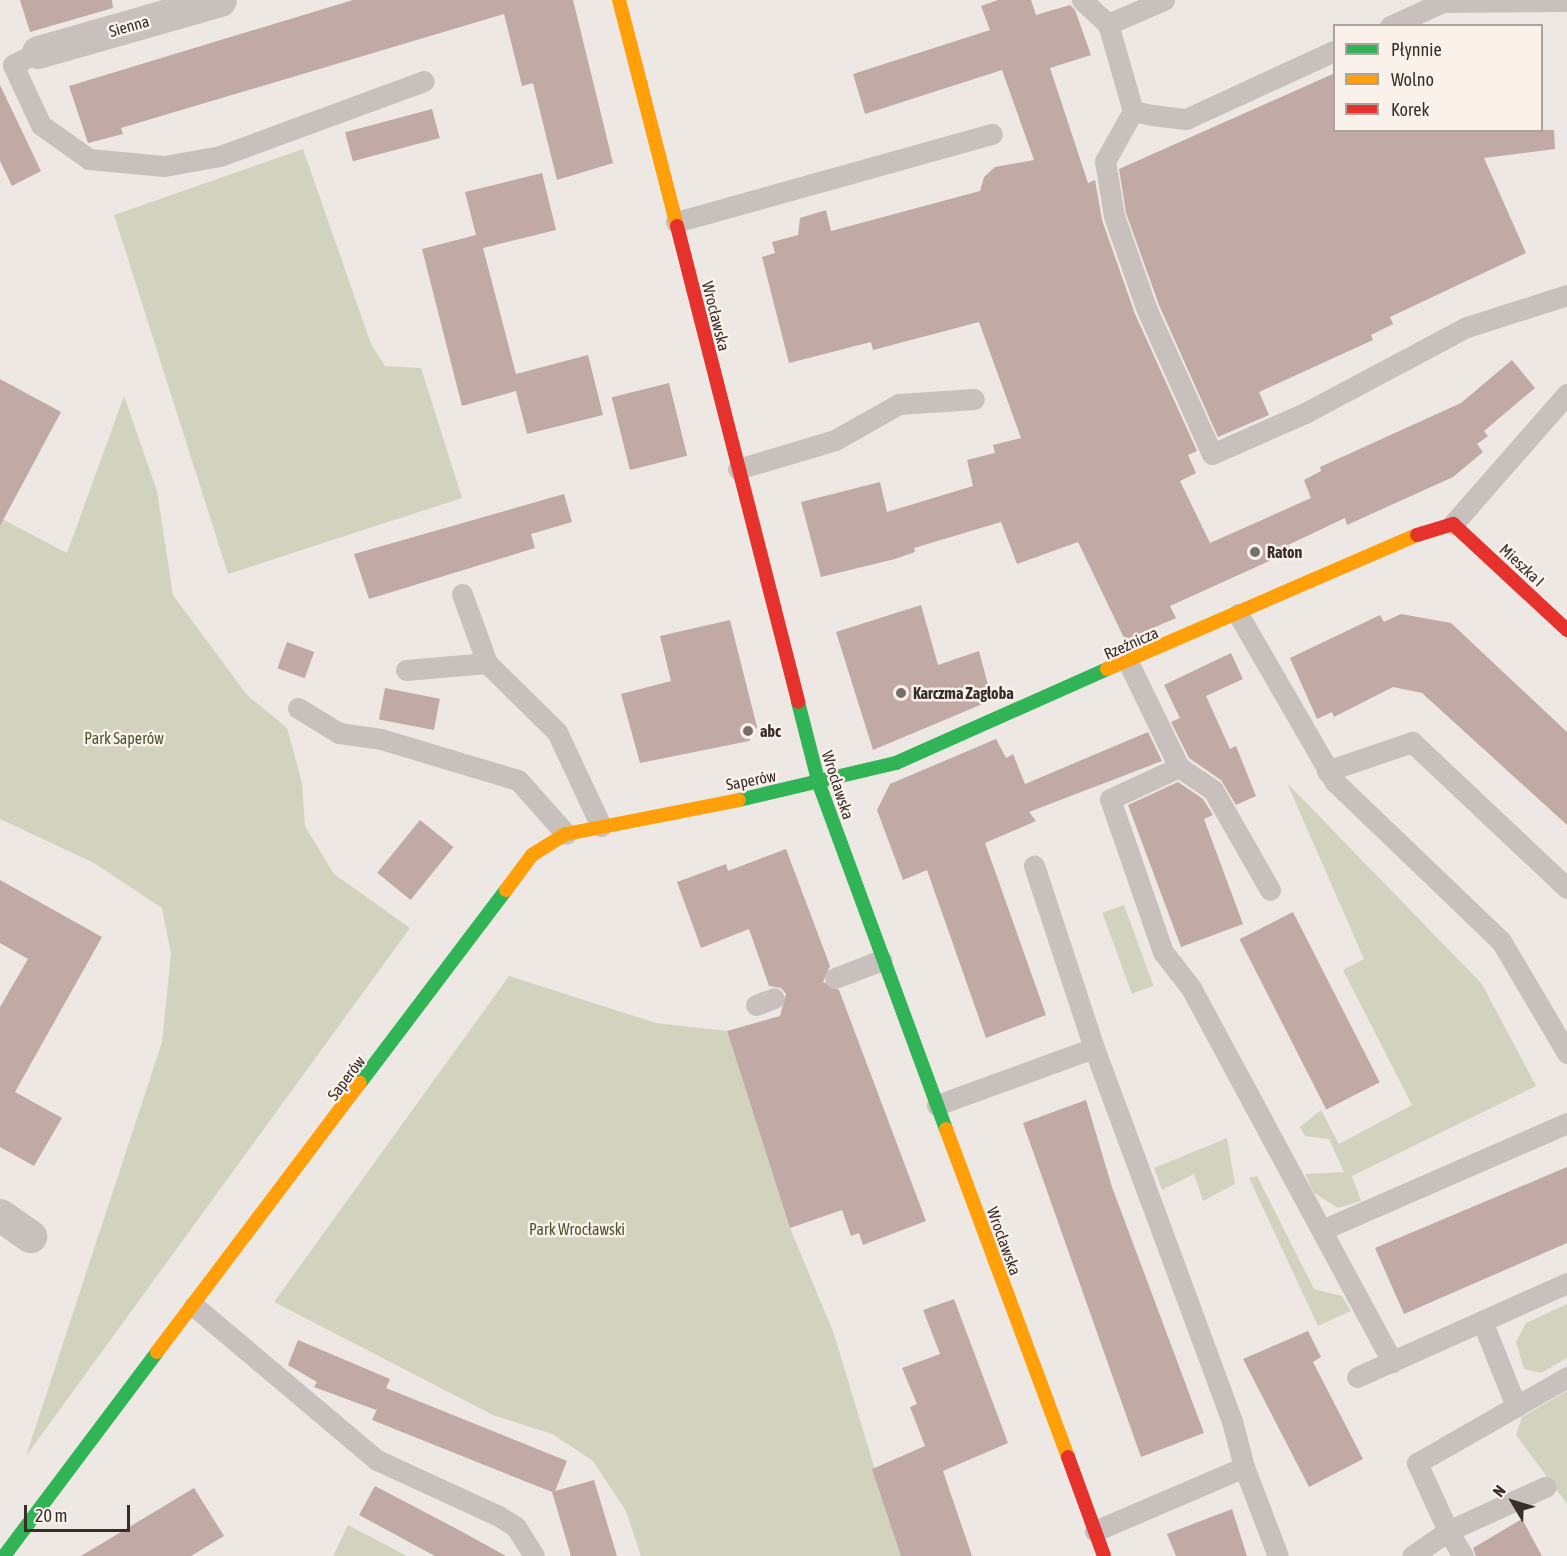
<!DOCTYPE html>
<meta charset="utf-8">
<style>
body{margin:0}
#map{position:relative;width:1567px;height:1556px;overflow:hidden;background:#eee8e4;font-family:"Asap Condensed",sans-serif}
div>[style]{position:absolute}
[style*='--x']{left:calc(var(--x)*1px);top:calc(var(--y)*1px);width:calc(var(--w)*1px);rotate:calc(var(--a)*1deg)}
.green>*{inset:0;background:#d1d3be;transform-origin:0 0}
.building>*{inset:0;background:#c1aaa5;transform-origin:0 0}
.lane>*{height:21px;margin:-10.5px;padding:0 10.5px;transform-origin:10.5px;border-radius:10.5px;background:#c7c0bc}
.street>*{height:33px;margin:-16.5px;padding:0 16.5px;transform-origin:16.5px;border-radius:16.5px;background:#c7c0bc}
.fast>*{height:14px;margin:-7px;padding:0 7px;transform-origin:7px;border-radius:7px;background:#30b455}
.slow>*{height:14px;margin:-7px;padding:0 7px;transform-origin:7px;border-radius:7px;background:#ff9f0a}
.jam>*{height:14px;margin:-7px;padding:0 7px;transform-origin:7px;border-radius:7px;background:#e5322d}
.dots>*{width:16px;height:16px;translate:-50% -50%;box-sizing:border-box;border:3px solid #faf1eb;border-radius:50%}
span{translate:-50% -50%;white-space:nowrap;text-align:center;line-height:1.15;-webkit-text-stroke:5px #faf1eb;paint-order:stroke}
.street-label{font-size:16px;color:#382d2a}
.poi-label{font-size:16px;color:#382d2a;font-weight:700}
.left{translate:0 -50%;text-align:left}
.park-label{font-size:16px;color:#4c572e}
.legend{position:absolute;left:1333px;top:24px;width:210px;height:108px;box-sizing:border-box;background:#faf1eb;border:2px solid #aca39e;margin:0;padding:8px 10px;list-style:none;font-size:18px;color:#382d2a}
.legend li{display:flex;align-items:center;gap:12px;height:30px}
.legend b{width:30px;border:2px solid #aca39e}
.north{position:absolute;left:1483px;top:1472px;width:60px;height:60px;-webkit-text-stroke:4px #faf1eb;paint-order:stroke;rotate:308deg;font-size:16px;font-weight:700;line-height:24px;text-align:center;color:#382d2a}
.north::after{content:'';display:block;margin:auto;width:21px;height:27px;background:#382d2a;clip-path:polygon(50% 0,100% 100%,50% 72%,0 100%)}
.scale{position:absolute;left:24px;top:1505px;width:106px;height:27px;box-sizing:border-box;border:3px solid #382d2a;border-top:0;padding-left:8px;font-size:18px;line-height:21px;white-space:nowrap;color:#382d2a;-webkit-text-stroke:4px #faf1eb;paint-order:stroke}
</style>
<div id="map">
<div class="green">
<i style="clip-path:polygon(303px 149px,371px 344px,385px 366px,421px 368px,462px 498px,228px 574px,114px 215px)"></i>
<i style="clip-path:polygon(124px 396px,157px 491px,173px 595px,247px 695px,287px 728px,302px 783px,305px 826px,334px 874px,410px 928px,26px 1456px,162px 1042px,171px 954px,162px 908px,94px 863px,0 819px,0 518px,67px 553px)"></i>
<i style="clip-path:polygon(1287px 783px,1482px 984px,1536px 1086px,1352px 1176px,1361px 1201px,1338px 1208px,1314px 1193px,1305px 1174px,1344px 1172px,1329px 1139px,1305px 1136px,1300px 1127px,1321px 1110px,1339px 1144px,1412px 1105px,1343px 970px,1364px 959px)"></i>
<i style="left:1124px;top:905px;width:86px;height:23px;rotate:70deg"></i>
<i style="clip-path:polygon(509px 976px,656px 1023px,727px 1031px,790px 1228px,834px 1334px,901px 1556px,641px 1556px,626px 1511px,593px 1461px,552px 1434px,493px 1415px,274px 1302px)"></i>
<i style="clip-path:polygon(1227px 1138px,1235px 1184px,1203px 1201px,1194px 1174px,1162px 1190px,1154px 1168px)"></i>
<i style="clip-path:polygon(1257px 1176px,1314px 1289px,1342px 1296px,1351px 1311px,1318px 1326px,1249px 1178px)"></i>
<i style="clip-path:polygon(1567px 1304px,1567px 1358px,1541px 1373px,1524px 1369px,1516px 1342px,1526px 1323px)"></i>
<i style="clip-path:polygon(1567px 1391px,1567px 1504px,1516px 1435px,1522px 1417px)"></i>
<i style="clip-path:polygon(348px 1525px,407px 1556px,333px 1556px)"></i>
</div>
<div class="building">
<i style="clip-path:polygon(20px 0,112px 0,113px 8px,30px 32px)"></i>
<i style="clip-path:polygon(353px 0,573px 0,613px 163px,557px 180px,533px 83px,522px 86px,504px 14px,121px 128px,123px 134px,88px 143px,69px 86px)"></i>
<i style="clip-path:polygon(998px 0,1031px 0,1036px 15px,1070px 5px,1075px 10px,1091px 55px,1050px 68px,1088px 183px,1095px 180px,1102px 220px,1135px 314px,1197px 451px,1188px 455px,1196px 473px,1180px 481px,1210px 543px,1311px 498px,1304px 480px,1321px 471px,1320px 467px,1461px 403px,1512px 360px,1535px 388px,1484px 431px,1488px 436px,1477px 444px,1483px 452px,1453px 477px,1347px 525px,1345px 518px,1288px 545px,1291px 551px,1170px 606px,1176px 618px,1125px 640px,1078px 542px,1017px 564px,1001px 522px,914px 548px,915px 552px,895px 559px,821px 577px,801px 502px,880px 482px,887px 512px,973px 486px,967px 460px,995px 453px,993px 445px,1021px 438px,979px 322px,873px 350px,871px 342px,789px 363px,762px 257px,775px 253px,772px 242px,798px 235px,800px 218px,826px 210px,831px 231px,980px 191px,984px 177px,995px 167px,1034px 160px,1002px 70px,865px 114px,853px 74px,990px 30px,981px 6px)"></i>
<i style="clip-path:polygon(1335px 73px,1335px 130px,1554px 130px,1555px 149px,1484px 158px,1526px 253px,1390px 317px,1393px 324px,1371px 335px,1373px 340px,1259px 392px,1269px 415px,1218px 437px,1159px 305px,1126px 213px,1119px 169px)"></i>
<i style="clip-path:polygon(0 85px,41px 171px,12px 186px,0 161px)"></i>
<i style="left:432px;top:109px;width:30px;height:90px;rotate:75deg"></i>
<i style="clip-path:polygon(542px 173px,556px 230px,483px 248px,516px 374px,588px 355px,603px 415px,527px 434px,516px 391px,462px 406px,422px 249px,476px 235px,465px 192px)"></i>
<i style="clip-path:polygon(0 379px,61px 412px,0 526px)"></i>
<i style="left:669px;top:383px;width:75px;height:59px;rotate:76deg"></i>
<i style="clip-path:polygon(564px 494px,572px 522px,531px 534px,535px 548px,369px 599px,354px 554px)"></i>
<i style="clip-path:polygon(921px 605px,938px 665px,979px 651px,992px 700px,873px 750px,836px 632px)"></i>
<i style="clip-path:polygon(1401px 614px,1451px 623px,1567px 732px,1567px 825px,1422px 693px,1393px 687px,1334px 717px,1332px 712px,1317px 719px,1290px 658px,1380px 615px,1384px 622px)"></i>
<i style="clip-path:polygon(730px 620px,757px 727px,749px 741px,640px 763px,621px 694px,671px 681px,660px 636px)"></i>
<i style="left:287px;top:642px;width:29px;height:28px;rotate:20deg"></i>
<i style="clip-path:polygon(1231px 653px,1243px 679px,1206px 696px,1230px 749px,1236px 746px,1256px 796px,1236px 805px,1221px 780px,1189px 758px,1171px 722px,1180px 718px,1164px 685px)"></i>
<i style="left:385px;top:688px;width:56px;height:32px;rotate:11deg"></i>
<i style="clip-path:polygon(1148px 732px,1162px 761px,1029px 812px,1036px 821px,985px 843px,1046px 1015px,986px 1038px,927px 870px,903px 880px,877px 810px,890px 784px,996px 739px,1006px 758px,1013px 754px,1025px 784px)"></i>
<i style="clip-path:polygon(1178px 782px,1203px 799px,1213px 815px,1204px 819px,1243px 924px,1181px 947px,1128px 805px)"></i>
<i style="left:420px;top:820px;width:43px;height:68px;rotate:39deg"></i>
<i style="clip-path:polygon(786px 849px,830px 966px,823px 982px,839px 990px,926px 1221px,863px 1245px,859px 1233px,851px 1236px,842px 1210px,790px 1228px,727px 1031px,780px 1016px,786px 994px,781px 988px,769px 986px,749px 929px,701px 948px,677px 882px,726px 864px,728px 871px)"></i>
<i style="clip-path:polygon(0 880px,102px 937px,15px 1092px,62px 1118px,34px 1166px,0 1147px,0 1007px,28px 959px,0 943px)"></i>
<i style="left:1293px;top:912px;width:191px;height:60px;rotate:63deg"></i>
<i style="clip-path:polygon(1086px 1100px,1112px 1187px,1204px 1433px,1141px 1457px,1023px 1123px)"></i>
<i style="clip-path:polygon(1567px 1167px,1567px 1243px,1404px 1314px,1375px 1248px)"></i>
<i style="clip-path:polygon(954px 1299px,1008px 1443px,943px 1471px,972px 1556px,901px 1556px,872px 1469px,925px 1446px,910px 1407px,917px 1404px,902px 1368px,940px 1354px,923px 1310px)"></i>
<i style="clip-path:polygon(1308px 1331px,1321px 1357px,1313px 1362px,1363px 1459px,1309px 1487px,1243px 1359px)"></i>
<i style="clip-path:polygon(298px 1340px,390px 1379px,386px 1388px,567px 1461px,555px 1491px,594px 1480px,617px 1556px,571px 1556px,552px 1492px,372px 1420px,378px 1407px,376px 1410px,314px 1387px,317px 1382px,288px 1365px)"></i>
<i style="clip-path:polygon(375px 1486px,457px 1529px,506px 1556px,435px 1556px,359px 1515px)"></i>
<i style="clip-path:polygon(194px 1488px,224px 1536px,191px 1556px,81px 1556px)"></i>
<i style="clip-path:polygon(1232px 1509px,1247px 1556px,1176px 1556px,1167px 1534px)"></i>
<i style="clip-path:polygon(1522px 1519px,1542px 1556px,1476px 1556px,1473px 1548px)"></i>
</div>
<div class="lane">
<i style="--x:1082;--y:0;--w:35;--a:43"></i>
<i style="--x:1108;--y:24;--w:91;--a:74"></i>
<i style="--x:1133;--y:111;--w:19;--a:12"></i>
<i style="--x:1152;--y:115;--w:34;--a:7"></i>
<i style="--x:1186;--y:119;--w:163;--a:-24.7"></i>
<i style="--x:1108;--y:24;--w:61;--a:-23.2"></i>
<i style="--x:1390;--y:26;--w:58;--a:-24.4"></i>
<i style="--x:1443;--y:2;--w:124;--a:-0.5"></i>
<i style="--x:38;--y:52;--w:28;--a:153"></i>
<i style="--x:13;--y:65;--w:66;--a:65"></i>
<i style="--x:41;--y:125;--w:59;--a:35.3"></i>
<i style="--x:89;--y:159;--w:75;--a:5.3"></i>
<i style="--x:164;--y:166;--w:57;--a:-10.1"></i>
<i style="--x:220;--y:156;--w:217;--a:-20.2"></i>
<i style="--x:1133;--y:111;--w:57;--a:119.2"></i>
<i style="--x:1105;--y:161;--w:56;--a:80.7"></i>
<i style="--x:1114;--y:216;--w:100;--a:70.7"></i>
<i style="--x:1147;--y:310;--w:158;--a:65.7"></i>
<i style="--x:1212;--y:454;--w:102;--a:-23.8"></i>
<i style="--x:1305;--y:413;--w:183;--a:-28"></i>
<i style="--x:1467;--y:327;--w:105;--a:-17.7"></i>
<i style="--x:676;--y:222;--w:328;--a:-15.6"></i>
<i style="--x:738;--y:469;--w:101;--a:-16.6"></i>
<i style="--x:835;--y:440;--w:73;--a:-29.4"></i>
<i style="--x:899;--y:404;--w:75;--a:-3.8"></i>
<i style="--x:1453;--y:524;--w:173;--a:-48.8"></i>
<i style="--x:462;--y:594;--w:73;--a:70.1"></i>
<i style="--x:1238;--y:614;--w:194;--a:60"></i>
<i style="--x:1335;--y:782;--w:230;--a:43.8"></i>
<i style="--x:1501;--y:941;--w:130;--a:59.5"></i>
<i style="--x:1128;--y:662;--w:117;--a:64.1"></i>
<i style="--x:1179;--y:767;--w:41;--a:34.1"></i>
<i style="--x:1213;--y:790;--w:115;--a:60.3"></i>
<i style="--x:406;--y:670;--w:81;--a:-4.9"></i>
<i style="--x:487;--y:663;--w:98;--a:44.6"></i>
<i style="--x:557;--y:732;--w:104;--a:64.9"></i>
<i style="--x:298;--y:708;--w:48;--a:31.4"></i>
<i style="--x:339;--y:733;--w:42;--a:8.1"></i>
<i style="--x:381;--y:739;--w:143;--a:16.7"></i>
<i style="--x:518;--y:780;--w:72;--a:48.4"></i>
<i style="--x:1179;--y:767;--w:76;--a:155.1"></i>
<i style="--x:1110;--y:799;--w:162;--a:70.9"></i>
<i style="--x:1163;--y:952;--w:46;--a:52.1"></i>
<i style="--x:1191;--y:988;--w:425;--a:61.7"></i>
<i style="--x:1327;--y:771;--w:90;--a:-18.8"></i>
<i style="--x:1412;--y:742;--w:213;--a:43.3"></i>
<i style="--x:835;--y:978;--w:50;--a:-21"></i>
<i style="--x:756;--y:1005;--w:19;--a:-21"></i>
<i style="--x:1094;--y:1048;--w:398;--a:69.7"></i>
<i style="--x:1232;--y:1421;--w:48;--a:75.4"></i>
<i style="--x:937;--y:1105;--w:167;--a:-20"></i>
<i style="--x:1094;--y:1048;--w:192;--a:-108.2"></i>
<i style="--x:1322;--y:1230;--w:267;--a:-23.6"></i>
<i style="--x:194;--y:1306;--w:239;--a:40.1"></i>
<i style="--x:377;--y:1460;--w:134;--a:24.7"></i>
<i style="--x:499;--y:1516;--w:20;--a:33"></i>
<i style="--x:516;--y:1527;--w:34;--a:58"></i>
<i style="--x:1482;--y:1321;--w:92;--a:68.2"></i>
<i style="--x:1357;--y:1377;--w:230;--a:-24.1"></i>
<i style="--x:1095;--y:1531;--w:162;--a:-23.2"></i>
<i style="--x:1244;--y:1467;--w:95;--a:69.1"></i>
<i style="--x:1412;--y:1556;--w:44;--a:-34.8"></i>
<i style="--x:1448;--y:1531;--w:75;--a:-114.5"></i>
<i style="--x:1417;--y:1463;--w:173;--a:-29.8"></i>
<i style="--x:1463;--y:1556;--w:29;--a:-121"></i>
<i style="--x:1448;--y:1531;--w:107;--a:-24.4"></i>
</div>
<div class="street">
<i style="--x:38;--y:52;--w:189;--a:-15.9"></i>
<i style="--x:0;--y:1215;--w:37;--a:35"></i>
</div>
<div class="fast">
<i style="--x:798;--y:702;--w:85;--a:75.6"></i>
<i style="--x:819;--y:784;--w:368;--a:69.8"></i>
<i style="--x:739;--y:800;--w:161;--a:-13.3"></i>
<i style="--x:896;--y:763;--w:231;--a:-24"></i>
<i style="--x:360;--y:1083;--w:242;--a:-52.9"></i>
<i style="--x:4;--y:1556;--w:255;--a:-53.1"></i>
</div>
<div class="slow">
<i style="--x:619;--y:0;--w:233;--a:75.6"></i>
<i style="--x:1107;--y:669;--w:338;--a:-23.4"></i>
<i style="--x:506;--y:890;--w:44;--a:-53.4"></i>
<i style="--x:532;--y:855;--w:40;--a:-32"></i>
<i style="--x:566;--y:834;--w:176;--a:-11.1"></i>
<i style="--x:946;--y:1129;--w:350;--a:69.6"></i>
<i style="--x:157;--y:1352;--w:337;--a:-53"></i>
</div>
<div class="jam">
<i style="--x:677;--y:226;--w:491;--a:75.7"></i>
<i style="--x:1417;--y:535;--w:38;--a:-17"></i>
<i style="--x:1453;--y:524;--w:156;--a:42.9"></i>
<i style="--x:1068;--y:1457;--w:105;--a:70"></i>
</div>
<div class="dots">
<i style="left:1255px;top:552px;background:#786e6b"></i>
<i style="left:901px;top:693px;background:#786e6b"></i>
<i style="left:748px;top:731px;background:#786e6b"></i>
</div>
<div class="street-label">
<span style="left:129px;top:26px;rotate:-16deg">Sienna</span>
<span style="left:716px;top:316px;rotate:76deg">Wrocławska</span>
<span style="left:1522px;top:565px;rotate:43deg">Mieszka I</span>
<span style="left:1131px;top:643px;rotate:-24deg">Rzeźnicza</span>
<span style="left:751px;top:780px;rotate:-11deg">Saperów</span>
<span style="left:838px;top:785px;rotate:72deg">Wrocławska</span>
<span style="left:346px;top:1078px;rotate:-53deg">Saperów</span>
<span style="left:1004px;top:1241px;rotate:70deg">Wrocławska</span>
</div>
<div class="poi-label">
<span class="left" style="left:1267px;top:552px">Raton</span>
<span class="left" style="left:913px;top:693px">Karczma Zagłoba</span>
<span class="left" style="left:760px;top:731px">abc</span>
</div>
<div class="park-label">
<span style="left:124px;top:738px">Park Saperów</span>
<span style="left:577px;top:1229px">Park Wrocławski</span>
</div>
<ul class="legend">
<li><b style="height:8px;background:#30b455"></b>Płynnie</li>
<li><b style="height:8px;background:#ff9f0a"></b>Wolno</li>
<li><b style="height:8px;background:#e5322d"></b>Korek</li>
</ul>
<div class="north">N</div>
<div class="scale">20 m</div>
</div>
